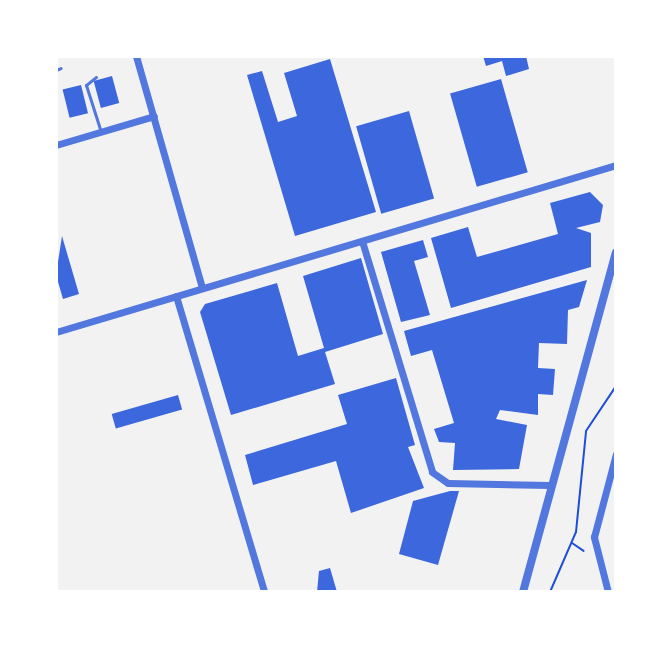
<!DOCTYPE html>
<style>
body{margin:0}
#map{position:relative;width:672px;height:648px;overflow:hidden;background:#f2f2f2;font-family:Barlow,sans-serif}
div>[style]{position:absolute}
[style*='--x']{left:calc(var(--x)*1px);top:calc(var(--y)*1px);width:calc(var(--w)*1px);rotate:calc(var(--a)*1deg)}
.building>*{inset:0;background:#3d67dc;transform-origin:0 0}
.path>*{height:2px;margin:-1px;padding:0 1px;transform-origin:1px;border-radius:1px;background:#1d4ed8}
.service>*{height:3px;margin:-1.5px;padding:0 1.5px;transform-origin:1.5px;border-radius:1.5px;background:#5277de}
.minor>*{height:7px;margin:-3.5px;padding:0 3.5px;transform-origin:3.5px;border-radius:3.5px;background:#5277de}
.tertiary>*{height:8px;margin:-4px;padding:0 4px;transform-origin:4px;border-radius:4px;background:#5277de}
span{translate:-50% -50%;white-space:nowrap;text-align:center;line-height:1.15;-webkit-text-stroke:6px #fff;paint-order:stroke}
.frame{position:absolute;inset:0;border:58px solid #fff;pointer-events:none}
</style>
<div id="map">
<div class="building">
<i style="clip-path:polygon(483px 56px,526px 56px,529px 69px,506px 76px,502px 61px,486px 66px)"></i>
<i style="clip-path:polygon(330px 59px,376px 212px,295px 236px,247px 75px,262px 71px,278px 122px,297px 116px,284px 73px)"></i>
<i style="left:112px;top:76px;width:28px;height:19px;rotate:75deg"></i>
<i style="left:501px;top:79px;width:97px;height:53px;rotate:74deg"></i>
<i style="left:81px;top:85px;width:29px;height:19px;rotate:76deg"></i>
<i style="left:409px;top:111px;width:91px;height:55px;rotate:74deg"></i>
<i style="clip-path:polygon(590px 192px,603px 205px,600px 222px,576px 228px,591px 233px,591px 267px,451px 308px,431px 238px,468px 227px,477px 257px,558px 234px,550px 203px)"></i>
<i style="clip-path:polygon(62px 236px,79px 294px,63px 299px,56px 275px)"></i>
<i style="clip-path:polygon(423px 240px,428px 257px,414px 261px,430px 315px,401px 322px,381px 252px)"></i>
<i style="clip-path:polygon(361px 258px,383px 334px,325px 352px,335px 384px,231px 415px,200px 312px,205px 304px,277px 283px,298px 356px,324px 348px,303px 276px)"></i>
<i style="clip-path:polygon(587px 280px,579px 307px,568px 310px,567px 344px,539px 343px,538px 368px,555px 369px,553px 395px,538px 394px,538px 415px,500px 410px,496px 419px,527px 425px,519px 469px,453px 470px,455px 443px,439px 442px,434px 429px,454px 423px,432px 350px,411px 356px,404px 331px)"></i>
<i style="clip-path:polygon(396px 378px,415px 445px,408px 447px,424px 488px,351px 513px,336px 461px,253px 485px,245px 455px,347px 424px,338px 395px)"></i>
<i style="left:178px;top:395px;width:15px;height:69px;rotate:74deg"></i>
<i style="clip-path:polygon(450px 491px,459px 491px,438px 565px,399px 554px,413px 501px)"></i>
<i style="clip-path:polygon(330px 568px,337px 592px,317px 592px,319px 571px)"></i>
</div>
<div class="path">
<i style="--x:572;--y:543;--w:14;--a:34"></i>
<i style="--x:550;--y:592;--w:65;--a:-66.6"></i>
<i style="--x:576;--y:532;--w:101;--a:-84.3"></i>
<i style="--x:586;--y:431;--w:54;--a:-56.3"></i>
</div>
<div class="service">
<i style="--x:56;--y:70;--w:5;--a:-22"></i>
<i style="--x:96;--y:77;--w:13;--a:141"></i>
<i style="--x:86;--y:85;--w:49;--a:72.3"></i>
</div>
<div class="minor">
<i style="--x:136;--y:56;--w:241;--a:74.1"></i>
<i style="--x:56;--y:145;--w:102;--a:-16.5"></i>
<i style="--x:362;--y:241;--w:241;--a:73.1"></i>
<i style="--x:432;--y:472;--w:19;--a:35"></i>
<i style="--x:448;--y:483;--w:101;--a:1.1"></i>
<i style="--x:176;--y:296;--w:309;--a:73.4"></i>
<i style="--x:56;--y:332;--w:584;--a:-16.61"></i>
<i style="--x:608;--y:592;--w:57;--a:-104.3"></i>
<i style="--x:594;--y:537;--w:86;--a:-75.2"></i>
</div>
<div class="tertiary">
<i style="--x:523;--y:592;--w:352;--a:-74.7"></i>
</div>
<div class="frame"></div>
</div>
